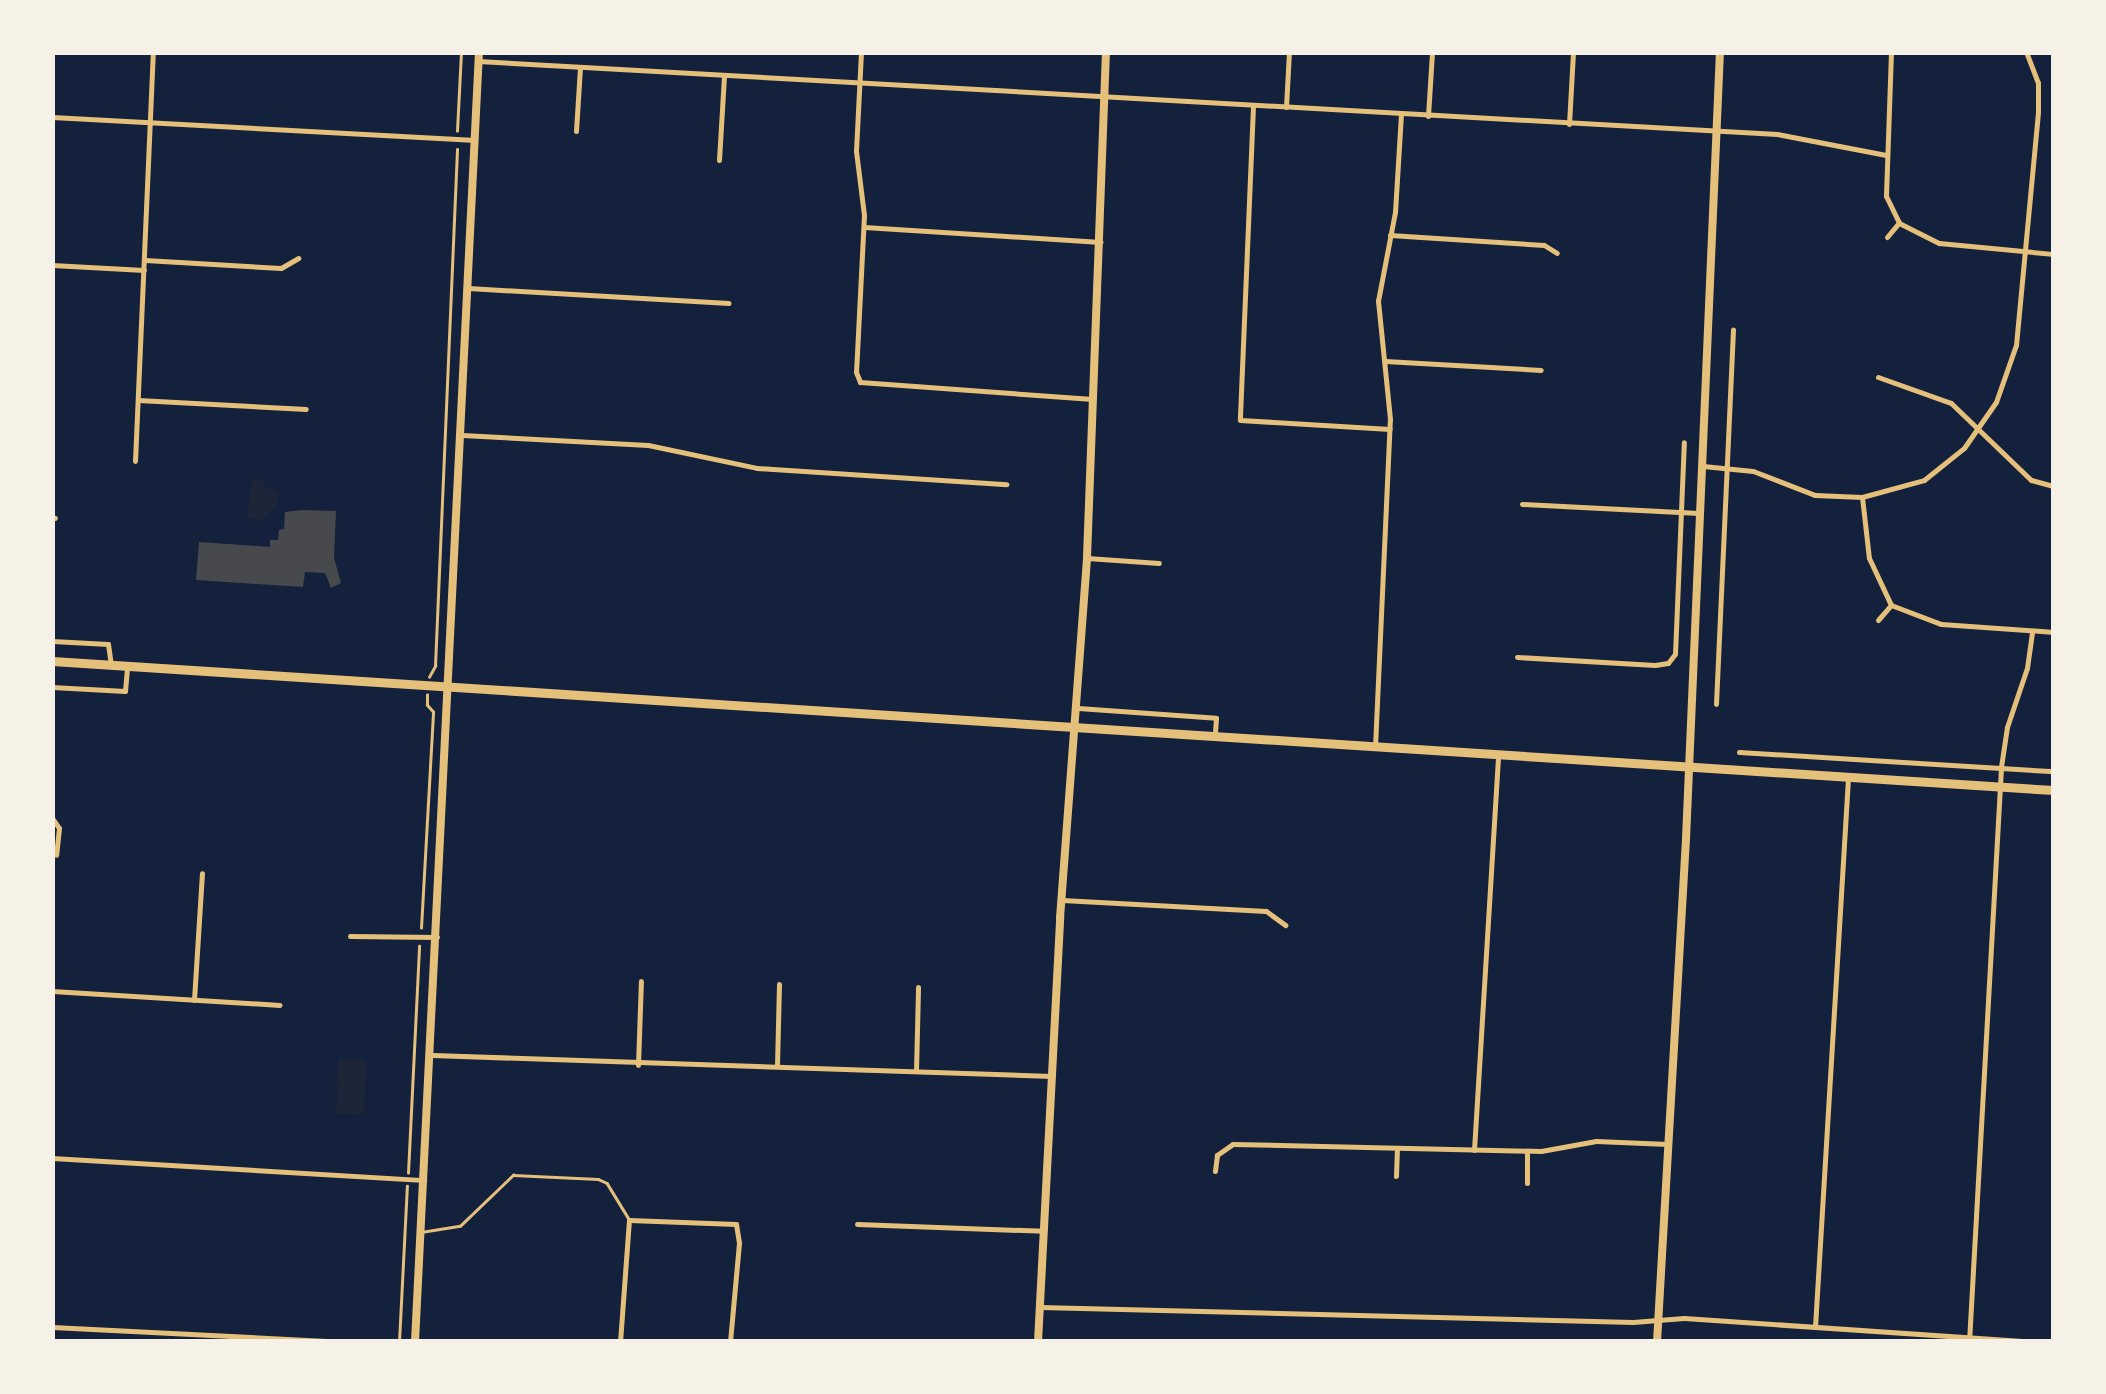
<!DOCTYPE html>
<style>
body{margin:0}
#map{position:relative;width:2106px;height:1394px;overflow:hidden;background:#14213d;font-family:"Exo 2",sans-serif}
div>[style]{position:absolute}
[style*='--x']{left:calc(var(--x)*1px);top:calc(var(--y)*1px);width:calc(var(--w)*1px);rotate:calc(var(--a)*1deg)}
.green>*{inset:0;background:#1d2539;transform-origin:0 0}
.building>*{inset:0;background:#48494c}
.path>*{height:2.5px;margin:-1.25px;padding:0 1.25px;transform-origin:1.25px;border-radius:1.25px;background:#e5c07b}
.service>*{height:2.5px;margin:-1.25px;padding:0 1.25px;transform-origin:1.25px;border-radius:1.25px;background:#e5c07b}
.minor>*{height:5px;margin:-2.5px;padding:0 2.5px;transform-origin:2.5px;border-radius:2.5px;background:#e5c07b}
.tertiary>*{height:8px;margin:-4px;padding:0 4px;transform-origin:4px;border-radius:4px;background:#e5c07b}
.secondary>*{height:8px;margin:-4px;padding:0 4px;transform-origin:4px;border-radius:4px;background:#e5c07b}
.primary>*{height:9px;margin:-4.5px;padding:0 4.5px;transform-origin:4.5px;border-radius:4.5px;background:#e5c07b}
span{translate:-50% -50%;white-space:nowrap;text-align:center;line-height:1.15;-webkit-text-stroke:8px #f6f1e7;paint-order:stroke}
.frame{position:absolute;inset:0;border:55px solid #f6f1e7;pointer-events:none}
</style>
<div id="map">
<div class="green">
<i style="clip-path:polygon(252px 478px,263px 480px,264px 487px,278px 492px,277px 503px,262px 521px,247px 518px)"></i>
<i style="left:338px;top:1060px;width:28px;height:53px;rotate:2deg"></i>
</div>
<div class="building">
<i style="clip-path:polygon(302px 510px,336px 511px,334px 558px,341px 583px,331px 588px,325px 573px,305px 572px,303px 587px,196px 580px,199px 542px,270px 547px,270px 540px,278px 540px,279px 530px,284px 529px,285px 512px)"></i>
</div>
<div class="path">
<i style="--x:457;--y:131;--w:79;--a:-87.1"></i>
<i style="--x:429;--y:677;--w:13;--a:-61"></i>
<i style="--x:435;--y:666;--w:517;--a:-87.56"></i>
<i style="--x:421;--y:928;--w:216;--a:-86.8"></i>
<i style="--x:433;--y:712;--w:9;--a:-131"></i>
<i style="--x:427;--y:705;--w:10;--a:-90"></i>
<i style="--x:408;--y:1173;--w:227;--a:-87.2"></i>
<i style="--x:399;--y:1342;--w:156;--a:-87.1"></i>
</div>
<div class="service">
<i style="--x:421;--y:1232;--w:39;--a:-9"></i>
<i style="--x:460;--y:1226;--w:74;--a:-43.9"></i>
<i style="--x:513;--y:1175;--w:85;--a:2.7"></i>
<i style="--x:598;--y:1179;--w:10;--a:24"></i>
<i style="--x:607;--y:1183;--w:42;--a:58.6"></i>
</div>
<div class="minor">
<i style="--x:861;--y:52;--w:99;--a:92.9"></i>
<i style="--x:856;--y:151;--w:64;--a:82.9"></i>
<i style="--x:864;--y:215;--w:157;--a:92.9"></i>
<i style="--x:856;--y:372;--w:11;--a:68"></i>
<i style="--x:860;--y:382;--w:233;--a:4.2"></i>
<i style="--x:1891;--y:52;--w:144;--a:92"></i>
<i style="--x:1886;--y:196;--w:30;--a:64"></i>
<i style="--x:1899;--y:223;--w:45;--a:26.6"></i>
<i style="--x:1939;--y:243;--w:116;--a:5.5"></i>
<i style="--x:478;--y:61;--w:1301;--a:3.22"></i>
<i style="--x:1777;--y:134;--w:111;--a:10.9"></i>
<i style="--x:1253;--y:106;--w:314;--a:92.4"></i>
<i style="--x:1240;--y:420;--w:150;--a:3.4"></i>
<i style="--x:1286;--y:107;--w:55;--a:-86.9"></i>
<i style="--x:1428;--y:116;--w:64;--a:-86.4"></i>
<i style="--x:52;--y:117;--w:424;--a:3.1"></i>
<i style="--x:1569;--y:124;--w:72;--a:-86.8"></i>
<i style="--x:576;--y:131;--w:64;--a:-86.4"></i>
<i style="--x:719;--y:160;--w:85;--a:-86.6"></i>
<i style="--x:864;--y:227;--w:237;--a:3.6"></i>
<i style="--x:1390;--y:235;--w:154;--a:3.7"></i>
<i style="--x:1544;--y:245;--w:15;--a:32"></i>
<i style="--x:1887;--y:237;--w:17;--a:-50"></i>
<i style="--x:145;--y:260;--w:136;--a:3.4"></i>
<i style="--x:281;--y:268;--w:20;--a:-30"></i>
<i style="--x:52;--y:265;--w:92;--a:3.1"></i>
<i style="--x:468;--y:288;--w:261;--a:3.3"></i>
<i style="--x:1385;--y:361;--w:156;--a:3.3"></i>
<i style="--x:1878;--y:377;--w:77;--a:19.6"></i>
<i style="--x:1951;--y:403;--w:111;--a:43.9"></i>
<i style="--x:2031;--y:480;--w:24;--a:15"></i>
<i style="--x:138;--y:400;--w:168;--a:3.1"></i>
<i style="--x:462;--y:435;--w:186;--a:3.1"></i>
<i style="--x:648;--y:445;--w:111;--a:11.9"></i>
<i style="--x:757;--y:468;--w:250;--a:3.7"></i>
<i style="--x:135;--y:461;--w:409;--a:-87.5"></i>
<i style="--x:1703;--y:466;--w:50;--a:5.7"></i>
<i style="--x:1753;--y:471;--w:66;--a:21.2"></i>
<i style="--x:1815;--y:495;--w:47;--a:2.4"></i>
<i style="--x:1862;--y:497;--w:64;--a:-15.3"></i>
<i style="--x:1924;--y:480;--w:51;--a:-38.7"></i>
<i style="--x:1964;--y:448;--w:56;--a:-55.2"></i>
<i style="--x:1996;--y:402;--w:60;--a:-70.7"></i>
<i style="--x:2016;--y:345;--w:234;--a:-84.6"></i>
<i style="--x:2038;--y:112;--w:29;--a:-90"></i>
<i style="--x:2038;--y:83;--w:33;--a:-111"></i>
<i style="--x:1862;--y:497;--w:61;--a:83.5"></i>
<i style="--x:1869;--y:558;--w:52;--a:64.9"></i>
<i style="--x:1891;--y:605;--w:53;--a:20.8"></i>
<i style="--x:1941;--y:624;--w:113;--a:4"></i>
<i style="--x:1522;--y:504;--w:177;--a:2.9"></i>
<i style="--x:52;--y:517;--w:3;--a:18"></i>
<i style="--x:1087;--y:558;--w:72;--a:4"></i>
<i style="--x:1878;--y:620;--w:20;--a:-49"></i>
<i style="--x:52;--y:641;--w:56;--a:3.1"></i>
<i style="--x:108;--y:644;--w:21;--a:82"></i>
<i style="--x:1517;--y:657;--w:138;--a:3.3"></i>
<i style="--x:1655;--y:665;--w:13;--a:-9"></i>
<i style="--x:1668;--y:663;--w:11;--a:-52"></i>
<i style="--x:1675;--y:654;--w:212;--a:-87.6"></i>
<i style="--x:52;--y:687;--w:73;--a:3.1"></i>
<i style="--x:125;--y:691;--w:25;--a:-85"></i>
<i style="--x:1716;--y:704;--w:375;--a:-87.4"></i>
<i style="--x:1078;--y:708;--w:138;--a:4.1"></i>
<i style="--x:1216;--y:718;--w:16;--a:94"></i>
<i style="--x:1375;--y:747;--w:328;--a:-87.4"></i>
<i style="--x:1390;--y:419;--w:119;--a:-95.8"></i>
<i style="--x:1378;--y:301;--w:91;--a:-79.2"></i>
<i style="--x:1395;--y:212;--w:98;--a:-86.5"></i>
<i style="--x:1739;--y:752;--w:316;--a:3.5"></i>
<i style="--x:52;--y:818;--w:12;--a:55"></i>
<i style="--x:59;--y:828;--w:27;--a:96"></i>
<i style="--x:1062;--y:900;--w:204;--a:3.1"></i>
<i style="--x:1266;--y:911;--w:24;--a:36"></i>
<i style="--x:350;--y:936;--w:87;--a:0.7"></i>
<i style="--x:52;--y:991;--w:228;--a:3.5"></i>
<i style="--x:194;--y:1000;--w:127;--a:-86.4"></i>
<i style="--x:432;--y:1055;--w:620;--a:1.94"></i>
<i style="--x:638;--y:1065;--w:84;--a:-88"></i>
<i style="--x:777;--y:1066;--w:82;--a:-88.6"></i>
<i style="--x:916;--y:1071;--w:84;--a:-88.6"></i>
<i style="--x:1474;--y:1150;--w:396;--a:-86.5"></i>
<i style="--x:52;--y:1158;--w:373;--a:3.4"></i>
<i style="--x:1215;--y:1171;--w:16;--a:-83"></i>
<i style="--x:1217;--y:1155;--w:19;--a:-35"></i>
<i style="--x:1233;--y:1144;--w:308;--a:1.3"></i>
<i style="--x:1541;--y:1151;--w:56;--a:-10.3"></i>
<i style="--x:1596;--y:1141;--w:72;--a:2.4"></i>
<i style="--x:1396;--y:1176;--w:27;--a:-88"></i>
<i style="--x:1527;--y:1183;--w:32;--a:-90"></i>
<i style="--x:857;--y:1224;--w:187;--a:2.1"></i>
<i style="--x:1040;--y:1307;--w:593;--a:1.45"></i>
<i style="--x:1633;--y:1322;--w:51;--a:-4.5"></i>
<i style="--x:1684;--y:1318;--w:356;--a:3.9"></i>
<i style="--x:52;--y:1327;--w:294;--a:2.9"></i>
<i style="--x:1815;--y:1327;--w:550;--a:-86.56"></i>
<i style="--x:620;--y:1342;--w:122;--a:-85.8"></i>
<i style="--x:629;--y:1220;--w:107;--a:2.1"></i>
<i style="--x:736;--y:1224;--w:19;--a:81"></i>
<i style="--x:739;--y:1243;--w:99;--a:95.2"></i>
<i style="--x:1969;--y:1342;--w:576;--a:-86.81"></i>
<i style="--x:2001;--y:767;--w:40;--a:-81.5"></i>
<i style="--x:2007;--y:727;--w:62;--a:-71.3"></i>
<i style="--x:2027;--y:668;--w:37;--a:-82"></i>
</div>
<div class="tertiary">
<i style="--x:1038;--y:1342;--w:425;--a:-87"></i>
<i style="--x:1060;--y:918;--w:362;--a:-85.7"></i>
<i style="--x:1087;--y:557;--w:505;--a:-87.85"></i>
</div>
<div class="secondary">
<i style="--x:415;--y:1342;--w:1292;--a:-87.16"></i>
<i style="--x:1657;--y:1342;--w:504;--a:-86.7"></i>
<i style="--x:1686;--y:839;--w:788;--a:-87.53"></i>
</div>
<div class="primary">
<i style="--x:52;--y:661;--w:2006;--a:3.69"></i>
</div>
<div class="frame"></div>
</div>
